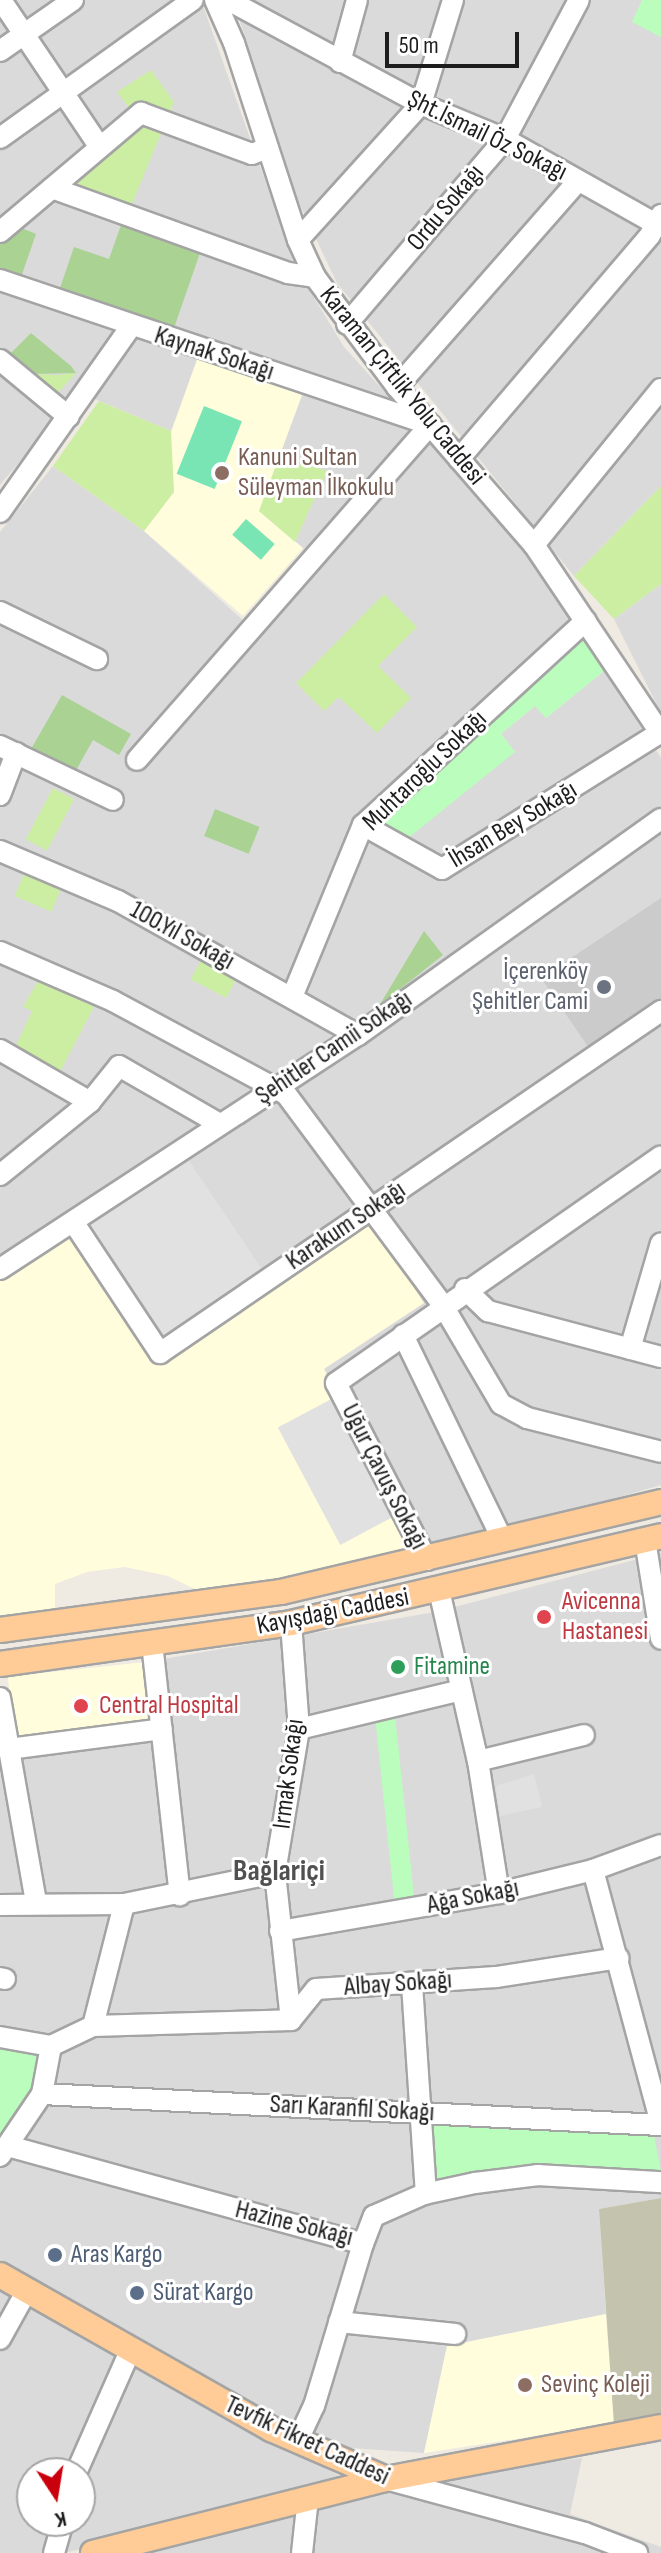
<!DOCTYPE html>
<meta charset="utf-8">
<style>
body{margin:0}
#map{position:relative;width:661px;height:2553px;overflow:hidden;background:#efeae2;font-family:"Sofia Sans Condensed",sans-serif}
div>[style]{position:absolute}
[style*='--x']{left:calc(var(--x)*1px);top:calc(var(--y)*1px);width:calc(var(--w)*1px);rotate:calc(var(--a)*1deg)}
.residential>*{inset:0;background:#dbdada}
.education>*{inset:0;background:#fffddb;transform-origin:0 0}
.religious>*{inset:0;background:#cbcbcb}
.construction>*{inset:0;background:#c4c3ad}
.grass>*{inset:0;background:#cceea3;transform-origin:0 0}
.forest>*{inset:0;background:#aad293;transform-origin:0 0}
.park>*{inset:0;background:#bbfdbc;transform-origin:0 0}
.pitch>*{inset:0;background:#79e5b5;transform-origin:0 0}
.parking>*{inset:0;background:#e1e1e1;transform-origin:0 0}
.roads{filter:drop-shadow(2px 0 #a4a4a4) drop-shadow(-2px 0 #a4a4a4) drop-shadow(0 2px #a4a4a4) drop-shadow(0 -2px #a4a4a4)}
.minor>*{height:20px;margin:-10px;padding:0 10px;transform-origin:10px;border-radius:10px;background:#fff}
.major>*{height:24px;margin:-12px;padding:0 12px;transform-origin:12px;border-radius:12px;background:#ffcc97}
.dots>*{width:22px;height:22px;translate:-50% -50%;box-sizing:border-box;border:4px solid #fff;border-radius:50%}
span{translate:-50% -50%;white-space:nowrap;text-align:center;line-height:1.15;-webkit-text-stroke:6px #fff;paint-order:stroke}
.street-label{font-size:26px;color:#1d1d1d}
.education-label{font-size:26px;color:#785e54}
.left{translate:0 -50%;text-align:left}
.worship-label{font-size:26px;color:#5b616d}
.right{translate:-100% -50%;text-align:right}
.health-label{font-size:26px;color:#be3a42}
.leisure-label{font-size:26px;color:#27864d}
.service-label{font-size:26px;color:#4e5e75}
.quarter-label{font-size:30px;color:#505050;font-weight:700}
.north{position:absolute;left:16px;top:2457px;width:80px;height:80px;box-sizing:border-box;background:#fff;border:2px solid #a5a5a5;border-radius:50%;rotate:168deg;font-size:22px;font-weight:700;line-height:32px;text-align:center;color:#1d1d1d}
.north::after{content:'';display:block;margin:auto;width:28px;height:36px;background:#ca000c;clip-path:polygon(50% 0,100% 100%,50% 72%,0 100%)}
.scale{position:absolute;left:385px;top:32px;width:134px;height:36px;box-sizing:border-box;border:4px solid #1d1d1d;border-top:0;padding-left:10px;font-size:24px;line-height:28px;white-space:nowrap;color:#1d1d1d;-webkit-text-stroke:6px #fff;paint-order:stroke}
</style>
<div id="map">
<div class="residential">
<i style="clip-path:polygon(0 0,201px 0,296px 268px,344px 347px,552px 577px,575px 621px,366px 822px,515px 752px,501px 734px,536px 705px,546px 718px,604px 671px,661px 758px,661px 1485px,418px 1555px,324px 1368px,264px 1272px,73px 1236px,0 1276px,0 532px,53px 466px,144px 531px,256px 632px,318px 562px,295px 542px,326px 471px,280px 455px,302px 395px,198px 357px,171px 431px,78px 392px,0 485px)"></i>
<i style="clip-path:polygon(233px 0,661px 0,661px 486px,574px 576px,337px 283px,298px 201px)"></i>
<i style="clip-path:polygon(661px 584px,661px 713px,614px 619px)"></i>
<i style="clip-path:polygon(661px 1553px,661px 2198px,599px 2209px,606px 2314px,447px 2346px,424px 2453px,350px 2448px,312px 2435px,0 2259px,0 1691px,9px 1690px,20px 1756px,146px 1662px,435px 1612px)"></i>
<i style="clip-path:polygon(evenodd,0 2286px,182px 2389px,343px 2478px,229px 2514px,64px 2553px,0 2553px,0 2286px,32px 2473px,80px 2473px,80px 2521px,32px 2521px,32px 2473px)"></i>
<i style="clip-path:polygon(582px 2458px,570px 2514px,661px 2547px,661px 2553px,134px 2553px,439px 2477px)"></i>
</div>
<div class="education">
<i style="clip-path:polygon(198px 357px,302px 395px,259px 511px,303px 548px,243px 616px,144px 531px,174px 492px,168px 441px)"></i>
<i style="clip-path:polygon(362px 1207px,424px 1303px,324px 1369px,418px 1555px,207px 1595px,168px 1576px,125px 1567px,87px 1572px,55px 1584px,55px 1614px,0 1616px,0 1278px,73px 1236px,162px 1342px)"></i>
<i style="left:146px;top:1662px;width:61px;height:139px;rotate:84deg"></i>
<i style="clip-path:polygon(606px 2314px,614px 2424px,424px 2453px,447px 2346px)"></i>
</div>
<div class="religious">
<i style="clip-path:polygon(661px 898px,661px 1003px,591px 1051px,541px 978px)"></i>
</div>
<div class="construction">
<i style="clip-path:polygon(661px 2198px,661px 2416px,614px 2424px,599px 2209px)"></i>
</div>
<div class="grass">
<i style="clip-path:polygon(151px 70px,174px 102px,132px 204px,68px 182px,139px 121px,117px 92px)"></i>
<i style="clip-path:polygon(76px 373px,56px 395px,31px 374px,56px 375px)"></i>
<i style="clip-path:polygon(99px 401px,171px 431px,174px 492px,144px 531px,53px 466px)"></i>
<i style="clip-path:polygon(280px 455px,327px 471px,295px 542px,259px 511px)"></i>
<i style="clip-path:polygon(661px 486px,661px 584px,614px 619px,574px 576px)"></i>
<i style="clip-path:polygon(384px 594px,417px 627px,378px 666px,411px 698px,377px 733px,339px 697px,324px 711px,296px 683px)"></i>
<i style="left:53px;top:788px;width:24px;height:58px;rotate:28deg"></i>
<i style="left:24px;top:874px;width:40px;height:24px;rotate:23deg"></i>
<i style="left:202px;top:958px;width:40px;height:24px;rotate:28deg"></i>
<i style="clip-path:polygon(39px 979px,97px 1001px,60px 1072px,14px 1050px,32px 1011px,23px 1007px)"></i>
</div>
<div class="forest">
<i style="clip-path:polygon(121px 225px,200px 253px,174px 328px,60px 288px,74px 247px,109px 259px)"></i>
<i style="clip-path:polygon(17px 226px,36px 234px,20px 280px,0 273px,0 240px)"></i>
<i style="clip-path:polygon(31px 333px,71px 366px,76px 373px,31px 374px,7px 357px)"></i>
<i style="clip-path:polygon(62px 695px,131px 734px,119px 755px,93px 740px,74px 774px,31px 749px)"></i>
<i style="left:215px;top:809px;width:48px;height:29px;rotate:22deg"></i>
<i style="clip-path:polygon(424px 931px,443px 955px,379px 1006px)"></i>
</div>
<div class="park">
<i style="clip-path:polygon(642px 0,661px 0,661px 37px,632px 22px)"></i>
<i style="clip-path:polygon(575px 621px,604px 671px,546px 718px,535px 706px,501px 734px,515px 752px,402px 843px,363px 825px)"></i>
<i style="left:394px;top:1706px;width:203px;height:20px;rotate:84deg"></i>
<i style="clip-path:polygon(0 2044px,40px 2051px,32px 2089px,0 2140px)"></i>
<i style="clip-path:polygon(430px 2122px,653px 2130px,661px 2172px,546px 2166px,432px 2185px)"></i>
</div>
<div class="pitch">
<i style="left:204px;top:406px;width:41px;height:73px;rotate:22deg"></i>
<i style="left:246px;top:519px;width:38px;height:21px;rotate:41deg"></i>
</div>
<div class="parking">
<i style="left:187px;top:1158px;width:138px;height:138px;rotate:56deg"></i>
<i style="left:337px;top:1396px;width:133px;height:67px;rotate:62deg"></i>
<i style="clip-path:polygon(534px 1774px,542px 1807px,500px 1816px,496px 1786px)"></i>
</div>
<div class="roads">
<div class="minor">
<i style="--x:1;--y:0;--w:176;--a:56.1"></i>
<i style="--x:215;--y:0;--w:47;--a:66.2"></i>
<i style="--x:234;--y:43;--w:207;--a:72"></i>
<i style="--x:298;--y:240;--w:41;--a:65.3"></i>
<i style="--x:315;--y:277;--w:137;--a:53.3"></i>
<i style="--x:397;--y:387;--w:209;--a:49.1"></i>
<i style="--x:534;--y:545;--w:228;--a:56.1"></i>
<i style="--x:228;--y:0;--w:219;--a:28.3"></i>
<i style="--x:421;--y:104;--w:91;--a:22.6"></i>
<i style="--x:505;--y:139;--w:179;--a:29.4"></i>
<i style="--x:0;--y:51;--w:89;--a:-34.9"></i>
<i style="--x:340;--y:62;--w:64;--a:-74.7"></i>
<i style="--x:0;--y:138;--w:237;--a:-35.6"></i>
<i style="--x:52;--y:188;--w:251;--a:19.8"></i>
<i style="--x:288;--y:273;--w:27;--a:8"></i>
<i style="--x:0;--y:232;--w:185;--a:-40.2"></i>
<i style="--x:141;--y:113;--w:118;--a:20.3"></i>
<i style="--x:252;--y:154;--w:17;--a:-21"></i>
<i style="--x:298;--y:240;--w:183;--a:-47.9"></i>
<i style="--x:421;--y:104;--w:109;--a:-72.9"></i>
<i style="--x:0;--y:280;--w:454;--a:18.6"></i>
<i style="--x:430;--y:425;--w:445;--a:131.2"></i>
<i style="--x:347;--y:324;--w:243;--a:-49.5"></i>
<i style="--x:505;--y:139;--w:157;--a:-62"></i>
<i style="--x:0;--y:360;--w:89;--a:39.6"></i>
<i style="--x:397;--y:387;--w:274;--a:-48.7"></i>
<i style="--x:459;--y:459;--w:294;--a:-49.5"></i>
<i style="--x:650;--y:235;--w:23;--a:-61"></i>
<i style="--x:0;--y:512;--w:228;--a:-54.8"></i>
<i style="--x:534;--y:545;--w:201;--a:-50.9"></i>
<i style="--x:0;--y:612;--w:108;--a:25.9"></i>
<i style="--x:0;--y:746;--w:125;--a:25.5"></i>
<i style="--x:0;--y:795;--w:45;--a:-69.1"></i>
<i style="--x:363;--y:825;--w:90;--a:29.1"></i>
<i style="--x:442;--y:869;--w:257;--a:-32"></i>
<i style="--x:0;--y:851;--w:128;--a:23"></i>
<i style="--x:118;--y:901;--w:275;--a:29.2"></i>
<i style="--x:0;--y:952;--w:123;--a:23.4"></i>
<i style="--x:113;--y:1001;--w:196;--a:28.3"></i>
<i style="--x:286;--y:1094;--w:262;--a:53.4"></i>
<i style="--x:442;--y:1304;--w:116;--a:59.5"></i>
<i style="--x:501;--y:1404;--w:30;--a:28"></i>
<i style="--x:527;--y:1418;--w:138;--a:14.2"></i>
<i style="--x:292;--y:997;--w:186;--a:-67.6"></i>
<i style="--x:363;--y:825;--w:302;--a:-42.5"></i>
<i style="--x:0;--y:1050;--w:104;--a:30"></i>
<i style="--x:0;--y:1175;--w:116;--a:-39"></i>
<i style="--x:90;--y:1102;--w:46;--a:-51.1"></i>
<i style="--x:119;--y:1066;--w:116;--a:29.9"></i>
<i style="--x:74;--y:1223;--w:156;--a:56.5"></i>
<i style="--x:160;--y:1353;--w:607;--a:-34.32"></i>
<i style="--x:0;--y:1269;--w:428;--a:-33.2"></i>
<i style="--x:358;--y:1035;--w:372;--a:-35.5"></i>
<i style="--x:465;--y:1289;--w:32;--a:44"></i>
<i style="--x:488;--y:1311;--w:179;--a:14.9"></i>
<i style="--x:403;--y:1335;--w:229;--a:64.1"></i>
<i style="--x:630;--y:1349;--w:110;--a:-73.7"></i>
<i style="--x:645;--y:1540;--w:100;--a:80.8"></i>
<i style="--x:427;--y:1560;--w:199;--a:-117.2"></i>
<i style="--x:336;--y:1383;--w:396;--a:-34.9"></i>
<i style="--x:439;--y:1590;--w:175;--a:77.2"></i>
<i style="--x:478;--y:1761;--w:134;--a:81"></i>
<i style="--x:291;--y:1623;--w:106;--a:85.7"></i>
<i style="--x:299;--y:1729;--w:146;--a:99.5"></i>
<i style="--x:275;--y:1873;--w:148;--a:83.8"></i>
<i style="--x:152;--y:1643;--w:254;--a:83.7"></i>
<i style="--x:0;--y:1698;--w:208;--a:80"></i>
<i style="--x:299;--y:1729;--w:167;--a:-13.5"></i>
<i style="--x:9;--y:1749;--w:154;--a:-7.4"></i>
<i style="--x:478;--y:1761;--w:109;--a:-13.8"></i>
<i style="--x:593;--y:1870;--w:262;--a:75"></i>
<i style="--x:0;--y:1905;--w:124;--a:-0.5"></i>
<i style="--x:124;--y:1904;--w:154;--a:-11.6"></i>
<i style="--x:280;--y:1931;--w:222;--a:-9.8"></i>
<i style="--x:499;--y:1893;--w:97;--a:-13.7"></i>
<i style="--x:593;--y:1870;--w:72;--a:-20.2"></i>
<i style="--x:0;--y:1978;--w:5;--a:11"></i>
<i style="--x:412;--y:1984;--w:210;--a:86.2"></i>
<i style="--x:93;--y:2026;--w:126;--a:-75.7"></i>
<i style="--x:0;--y:2037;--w:52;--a:10"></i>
<i style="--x:51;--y:2046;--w:47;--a:-25.5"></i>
<i style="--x:93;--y:2026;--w:198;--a:-1.7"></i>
<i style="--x:291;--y:2020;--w:40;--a:-51"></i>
<i style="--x:316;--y:1989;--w:180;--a:-3.8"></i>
<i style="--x:496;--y:1977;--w:124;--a:-8.8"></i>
<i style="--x:42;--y:2094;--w:620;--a:2.87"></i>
<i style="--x:8;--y:2146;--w:368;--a:15.4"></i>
<i style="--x:363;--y:2244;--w:30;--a:-69"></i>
<i style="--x:374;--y:2216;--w:55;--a:-23.7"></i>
<i style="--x:424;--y:2194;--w:52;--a:-12.2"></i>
<i style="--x:475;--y:2183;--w:64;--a:-7.2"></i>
<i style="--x:538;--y:2175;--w:123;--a:3.3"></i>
<i style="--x:0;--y:2156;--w:75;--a:-55.9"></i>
<i style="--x:42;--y:2094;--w:49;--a:-79.4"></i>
<i style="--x:339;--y:2322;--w:117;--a:5.9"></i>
<i style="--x:0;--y:2339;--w:54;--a:-61"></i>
<i style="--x:297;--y:2442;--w:40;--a:-65"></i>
<i style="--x:314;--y:2406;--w:169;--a:-73.2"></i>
<i style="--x:76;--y:2473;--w:136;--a:-66.1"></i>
<i style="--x:386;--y:2479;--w:206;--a:15.2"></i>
<i style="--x:585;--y:2533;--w:56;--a:21"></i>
<i style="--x:54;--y:2553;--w:33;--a:-74"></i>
<i style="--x:302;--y:2553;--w:55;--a:-83.8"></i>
</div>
<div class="major">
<i style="--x:0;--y:1630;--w:284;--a:-7.7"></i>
<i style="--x:281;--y:1592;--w:391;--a:-13.3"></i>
<i style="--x:0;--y:1664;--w:294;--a:-8"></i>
<i style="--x:291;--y:1623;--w:380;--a:-13.2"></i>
<i style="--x:0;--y:2275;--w:312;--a:29.6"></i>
<i style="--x:271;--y:2429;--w:125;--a:23.5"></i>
<i style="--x:93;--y:2553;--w:302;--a:-14.2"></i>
<i style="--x:386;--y:2479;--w:280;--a:-10.7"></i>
</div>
</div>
<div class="dots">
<i style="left:222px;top:473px;background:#8d6e63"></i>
<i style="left:604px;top:987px;background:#6b7280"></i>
<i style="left:544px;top:1617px;background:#e0444e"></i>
<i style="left:398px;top:1667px;background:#2e9e5b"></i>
<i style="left:81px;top:1706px;background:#e0444e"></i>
<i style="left:55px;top:2255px;background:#5c6f8a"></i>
<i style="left:137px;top:2293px;background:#5c6f8a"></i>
<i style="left:525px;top:2385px;background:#8d6e63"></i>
</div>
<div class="street-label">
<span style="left:487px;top:136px;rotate:26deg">Şht.İsmail Öz Sokağı</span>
<span style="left:446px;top:208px;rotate:-50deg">Ordu Sokağı</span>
<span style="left:214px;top:354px;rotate:18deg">Kaynak Sokağı</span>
<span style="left:402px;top:386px;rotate:51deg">Karaman Çiftlik Yolu Caddesi</span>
<span style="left:425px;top:771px;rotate:-44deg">Muhtaroğlu Sokağı</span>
<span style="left:513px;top:825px;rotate:-31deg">İhsan Bey Sokağı</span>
<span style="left:182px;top:936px;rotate:29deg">100.Yıl Sokağı</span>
<span style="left:334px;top:1048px;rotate:-34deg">Şehitler Camii Sokağı</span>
<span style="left:346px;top:1226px;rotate:-34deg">Karakum Sokağı</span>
<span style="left:384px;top:1477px;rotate:63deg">Uğur Çavuş Sokağı</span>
<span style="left:333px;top:1612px;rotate:-11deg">Kayışdağı Caddesi</span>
<span style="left:289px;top:1774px;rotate:-83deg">Irmak Sokağı</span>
<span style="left:473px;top:1897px;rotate:-11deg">Ağa Sokağı</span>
<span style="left:398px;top:1984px;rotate:-4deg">Albay Sokağı</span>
<span style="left:352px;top:2109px;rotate:3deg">Sarı Karanfil Sokağı</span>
<span style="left:294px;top:2224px;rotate:14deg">Hazine Sokağı</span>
<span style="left:307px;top:2441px;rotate:25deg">Tevfik Fikret Caddesi</span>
</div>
<div class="education-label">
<span class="left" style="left:238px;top:473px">Kanuni Sultan<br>Süleyman İlkokulu</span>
<span class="left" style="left:541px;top:2385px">Sevinç Koleji</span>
</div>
<div class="worship-label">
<span class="right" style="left:588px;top:987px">İçerenköy<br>Şehitler Cami</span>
</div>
<div class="health-label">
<span class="left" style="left:562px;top:1617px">Avicenna<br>Hastanesi</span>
<span class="left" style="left:99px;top:1706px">Central Hospital</span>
</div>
<div class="leisure-label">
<span class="left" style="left:414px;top:1667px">Fitamine</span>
</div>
<div class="service-label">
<span class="left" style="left:71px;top:2255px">Aras Kargo</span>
<span class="left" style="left:153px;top:2293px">Sürat Kargo</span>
</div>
<div class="quarter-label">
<span style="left:279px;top:1871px">Bağlariçi</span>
</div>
<div class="north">K</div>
<div class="scale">50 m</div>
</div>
